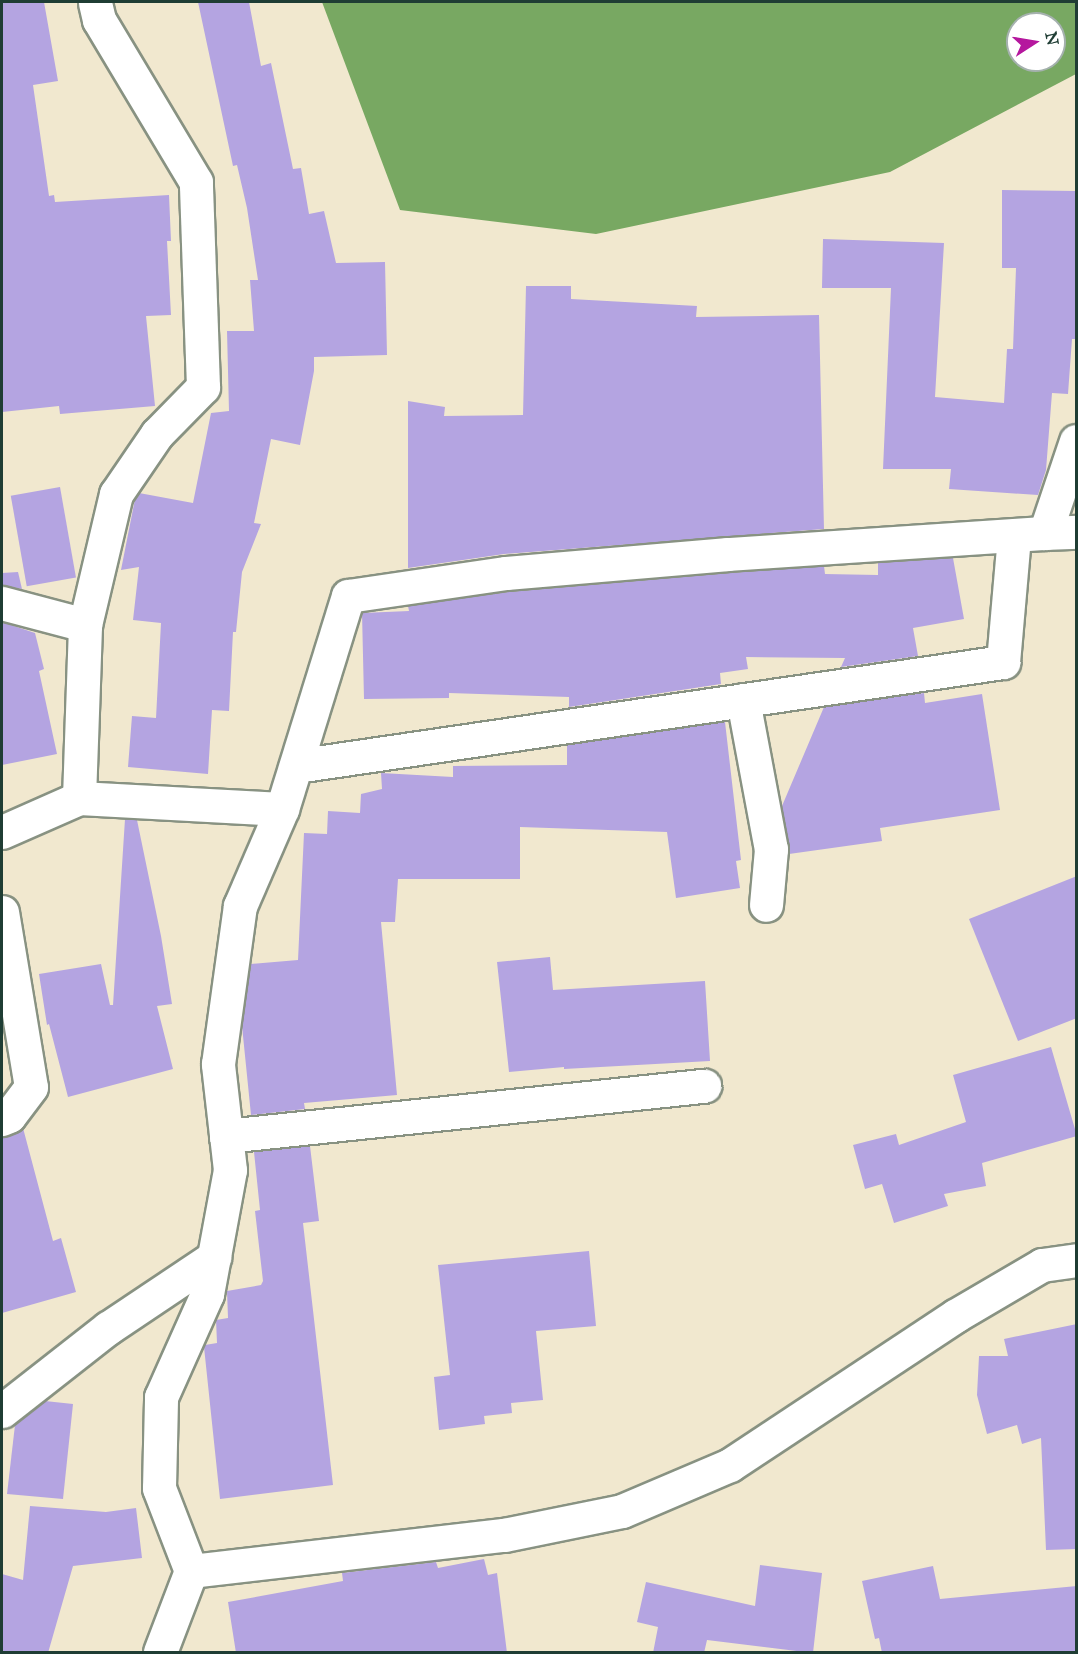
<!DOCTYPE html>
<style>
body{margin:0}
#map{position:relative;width:1078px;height:1654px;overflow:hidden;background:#f1e8cf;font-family:"IM FELL Great Primer",serif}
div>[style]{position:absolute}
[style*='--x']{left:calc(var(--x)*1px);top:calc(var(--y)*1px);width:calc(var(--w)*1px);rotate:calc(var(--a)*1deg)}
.forest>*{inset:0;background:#78a862}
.building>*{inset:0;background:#b4a4e1;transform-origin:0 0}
.roads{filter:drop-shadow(2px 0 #889282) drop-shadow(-2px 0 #889282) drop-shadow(0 2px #889282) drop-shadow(0 -2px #889282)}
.minor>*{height:33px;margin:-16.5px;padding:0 16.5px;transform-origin:16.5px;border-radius:16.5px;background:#fff}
span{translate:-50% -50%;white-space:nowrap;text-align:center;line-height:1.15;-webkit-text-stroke:4.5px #fff;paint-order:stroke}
.frame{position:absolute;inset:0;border:3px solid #1f3d34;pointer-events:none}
.north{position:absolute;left:1006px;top:12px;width:60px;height:60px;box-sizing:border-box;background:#fff;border:2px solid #a5b1ae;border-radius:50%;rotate:78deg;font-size:16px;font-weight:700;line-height:24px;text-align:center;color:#1f3d34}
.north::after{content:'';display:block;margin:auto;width:21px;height:27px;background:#b5179e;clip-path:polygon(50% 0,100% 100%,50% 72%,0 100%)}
</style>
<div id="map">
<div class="forest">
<i style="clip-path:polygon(evenodd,322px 2px,1076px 2px,1076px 74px,890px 172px,596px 234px,400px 210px,322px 2px,1018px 24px,1054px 24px,1054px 60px,1018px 60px,1018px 24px)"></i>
</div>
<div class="building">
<i style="clip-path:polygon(2px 2px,44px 2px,58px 81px,33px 85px,49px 196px,54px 195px,55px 202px,169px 195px,171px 241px,167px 241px,171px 315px,146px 316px,155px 406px,60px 414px,59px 406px,2px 412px)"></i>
<i style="clip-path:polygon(198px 2px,249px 2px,261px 66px,271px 63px,293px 169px,301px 168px,309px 214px,324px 211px,336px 263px,385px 262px,387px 355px,314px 357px,314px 371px,300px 445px,271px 439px,254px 523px,261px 524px,242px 572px,236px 632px,233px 632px,229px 711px,212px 710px,208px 774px,128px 767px,132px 716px,156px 718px,161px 623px,133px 620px,139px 567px,121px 570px,135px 499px,139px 493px,193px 503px,211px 413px,229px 411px,227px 331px,254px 331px,250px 280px,258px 280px,247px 208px,237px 165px,233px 166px)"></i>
<i style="clip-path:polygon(1002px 190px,1076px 191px,1076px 339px,1072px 339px,1068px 394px,1052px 393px,1046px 470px,1038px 495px,949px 489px,951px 469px,883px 469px,891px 288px,822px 288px,823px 239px,944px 243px,935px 397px,1004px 403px,1007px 349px,1013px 349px,1016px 268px,1002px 268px)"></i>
<i style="clip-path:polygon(526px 286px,571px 286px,571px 299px,697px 306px,696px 317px,819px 315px,824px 529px,504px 554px,408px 568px,408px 401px,445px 407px,444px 416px,523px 415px)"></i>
<i style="left:60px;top:487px;width:92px;height:50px;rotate:80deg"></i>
<i style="clip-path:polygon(953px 558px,964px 619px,913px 628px,918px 656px,841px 667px,845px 658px,746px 657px,748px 669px,720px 673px,721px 684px,569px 707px,569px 697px,449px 693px,449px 698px,364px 699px,362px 613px,409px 611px,408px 606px,508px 592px,729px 573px,824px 566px,825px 574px,878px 575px,878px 563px)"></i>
<i style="clip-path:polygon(18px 572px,22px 589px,2px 585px,2px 573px)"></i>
<i style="clip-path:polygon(2px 622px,35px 633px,44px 669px,39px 671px,57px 754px,2px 765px)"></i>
<i style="clip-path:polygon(924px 693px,925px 703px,982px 694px,1000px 810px,880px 828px,882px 841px,789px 854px,782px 806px,824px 707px)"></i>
<i style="clip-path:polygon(725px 722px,741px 860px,736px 861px,740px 888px,676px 898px,667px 832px,520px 827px,520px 879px,398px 879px,395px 922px,381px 922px,397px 1095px,304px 1103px,305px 1109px,251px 1115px,242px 1026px,251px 964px,298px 960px,304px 833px,327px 834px,328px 811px,360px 813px,361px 794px,382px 789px,381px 773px,453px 777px,453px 766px,567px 765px,567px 745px)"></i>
<i style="clip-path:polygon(125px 819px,137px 820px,161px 936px,172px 1004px,157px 1006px,173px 1069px,68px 1097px,49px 1024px,47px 1025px,39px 974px,101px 964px,110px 1005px,113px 1005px)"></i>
<i style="clip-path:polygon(1077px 876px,1077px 1018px,1018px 1041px,969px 919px)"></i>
<i style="clip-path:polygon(550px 957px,553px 990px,705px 981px,710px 1061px,564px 1069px,564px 1067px,509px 1072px,497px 962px)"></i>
<i style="clip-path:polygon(1051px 1047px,1077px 1136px,982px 1163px,986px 1186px,944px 1194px,948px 1206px,894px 1223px,882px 1184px,865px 1189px,853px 1145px,896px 1134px,899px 1145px,966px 1122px,953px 1075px)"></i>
<i style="clip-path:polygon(23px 1128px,53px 1241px,61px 1238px,76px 1292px,2px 1313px,2px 1137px)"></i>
<i style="clip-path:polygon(310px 1146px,319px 1221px,303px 1223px,333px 1485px,220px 1499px,204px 1347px,205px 1345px,217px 1343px,216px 1320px,228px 1318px,227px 1291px,261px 1285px,263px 1281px,255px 1211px,260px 1210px,254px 1152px)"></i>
<i style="clip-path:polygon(589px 1251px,596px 1326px,536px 1331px,543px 1400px,511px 1403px,512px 1413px,484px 1416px,485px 1424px,439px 1430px,434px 1377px,450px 1375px,438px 1265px)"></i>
<i style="clip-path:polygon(1077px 1324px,1077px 1549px,1046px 1550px,1041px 1438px,1022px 1444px,1017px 1425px,987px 1434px,977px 1395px,979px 1356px,1008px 1356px,1004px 1339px)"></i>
<i style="clip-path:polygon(45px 1401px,73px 1404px,63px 1499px,7px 1494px,15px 1425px)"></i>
<i style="clip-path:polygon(30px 1506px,106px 1512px,136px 1508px,142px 1558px,73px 1566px,48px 1653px,2px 1653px,2px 1574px,23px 1580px)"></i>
<i style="clip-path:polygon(484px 1559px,488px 1575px,497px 1573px,507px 1653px,236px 1653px,228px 1602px,343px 1581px,342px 1573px,436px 1562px,438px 1568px)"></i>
<i style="clip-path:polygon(760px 1565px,822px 1573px,813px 1653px,707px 1640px,704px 1653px,653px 1653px,658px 1627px,637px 1622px,646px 1582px,755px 1606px)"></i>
<i style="clip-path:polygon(933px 1566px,940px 1599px,1077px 1586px,1077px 1653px,882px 1653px,879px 1638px,875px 1639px,862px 1581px)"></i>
</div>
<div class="roads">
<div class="minor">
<i style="--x:1045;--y:533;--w:31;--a:-2"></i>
<i style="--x:2;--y:603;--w:86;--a:14.8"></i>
<i style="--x:743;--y:700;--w:152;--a:79.4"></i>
<i style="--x:771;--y:849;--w:56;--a:95.1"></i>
<i style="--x:296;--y:766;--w:715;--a:-8.37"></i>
<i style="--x:1003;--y:662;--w:127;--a:-85"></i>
<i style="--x:79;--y:798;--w:173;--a:-88"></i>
<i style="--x:85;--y:625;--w:135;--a:-76.7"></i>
<i style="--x:116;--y:494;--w:73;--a:-55.7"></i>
<i style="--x:157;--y:434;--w:66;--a:-45.6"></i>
<i style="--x:203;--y:387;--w:205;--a:-92"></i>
<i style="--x:196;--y:182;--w:189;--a:-120.9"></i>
<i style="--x:99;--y:20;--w:18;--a:-103"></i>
<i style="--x:2;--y:832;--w:84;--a:-23.8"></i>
<i style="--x:79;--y:798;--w:203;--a:3.1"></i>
<i style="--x:2;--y:912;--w:177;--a:80.6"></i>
<i style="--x:31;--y:1087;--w:36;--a:127"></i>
<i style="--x:9;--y:1116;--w:8;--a:157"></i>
<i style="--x:226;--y:1136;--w:481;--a:-6"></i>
<i style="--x:2;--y:1411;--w:135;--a:-38.1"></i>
<i style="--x:108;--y:1328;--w:128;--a:-33.8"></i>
<i style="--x:191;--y:1571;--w:315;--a:-6.6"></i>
<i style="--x:504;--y:1535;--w:120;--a:-11.5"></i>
<i style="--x:622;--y:1511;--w:117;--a:-23.1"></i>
<i style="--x:730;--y:1465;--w:270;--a:-33.5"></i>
<i style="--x:955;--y:1316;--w:101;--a:-30.4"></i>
<i style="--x:1042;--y:1265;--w:34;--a:-8"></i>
<i style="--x:160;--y:1652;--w:87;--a:-69.1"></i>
<i style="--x:191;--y:1571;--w:89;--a:-111.1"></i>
<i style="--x:159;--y:1488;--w:91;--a:-88.7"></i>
<i style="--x:161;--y:1397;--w:113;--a:-65.9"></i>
<i style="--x:207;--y:1294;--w:126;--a:-79.5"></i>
<i style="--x:230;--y:1170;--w:107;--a:-96.5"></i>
<i style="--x:218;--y:1064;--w:160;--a:-82.1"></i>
<i style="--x:240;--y:906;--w:106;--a:-66.6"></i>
<i style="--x:282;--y:809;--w:223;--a:-72.8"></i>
<i style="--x:348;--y:596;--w:160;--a:-8.3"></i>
<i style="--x:506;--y:573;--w:223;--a:-4.9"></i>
<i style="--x:728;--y:554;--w:318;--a:-3.8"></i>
<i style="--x:1045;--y:533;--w:97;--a:-71.4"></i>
</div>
</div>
<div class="frame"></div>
<div class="north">N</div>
</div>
